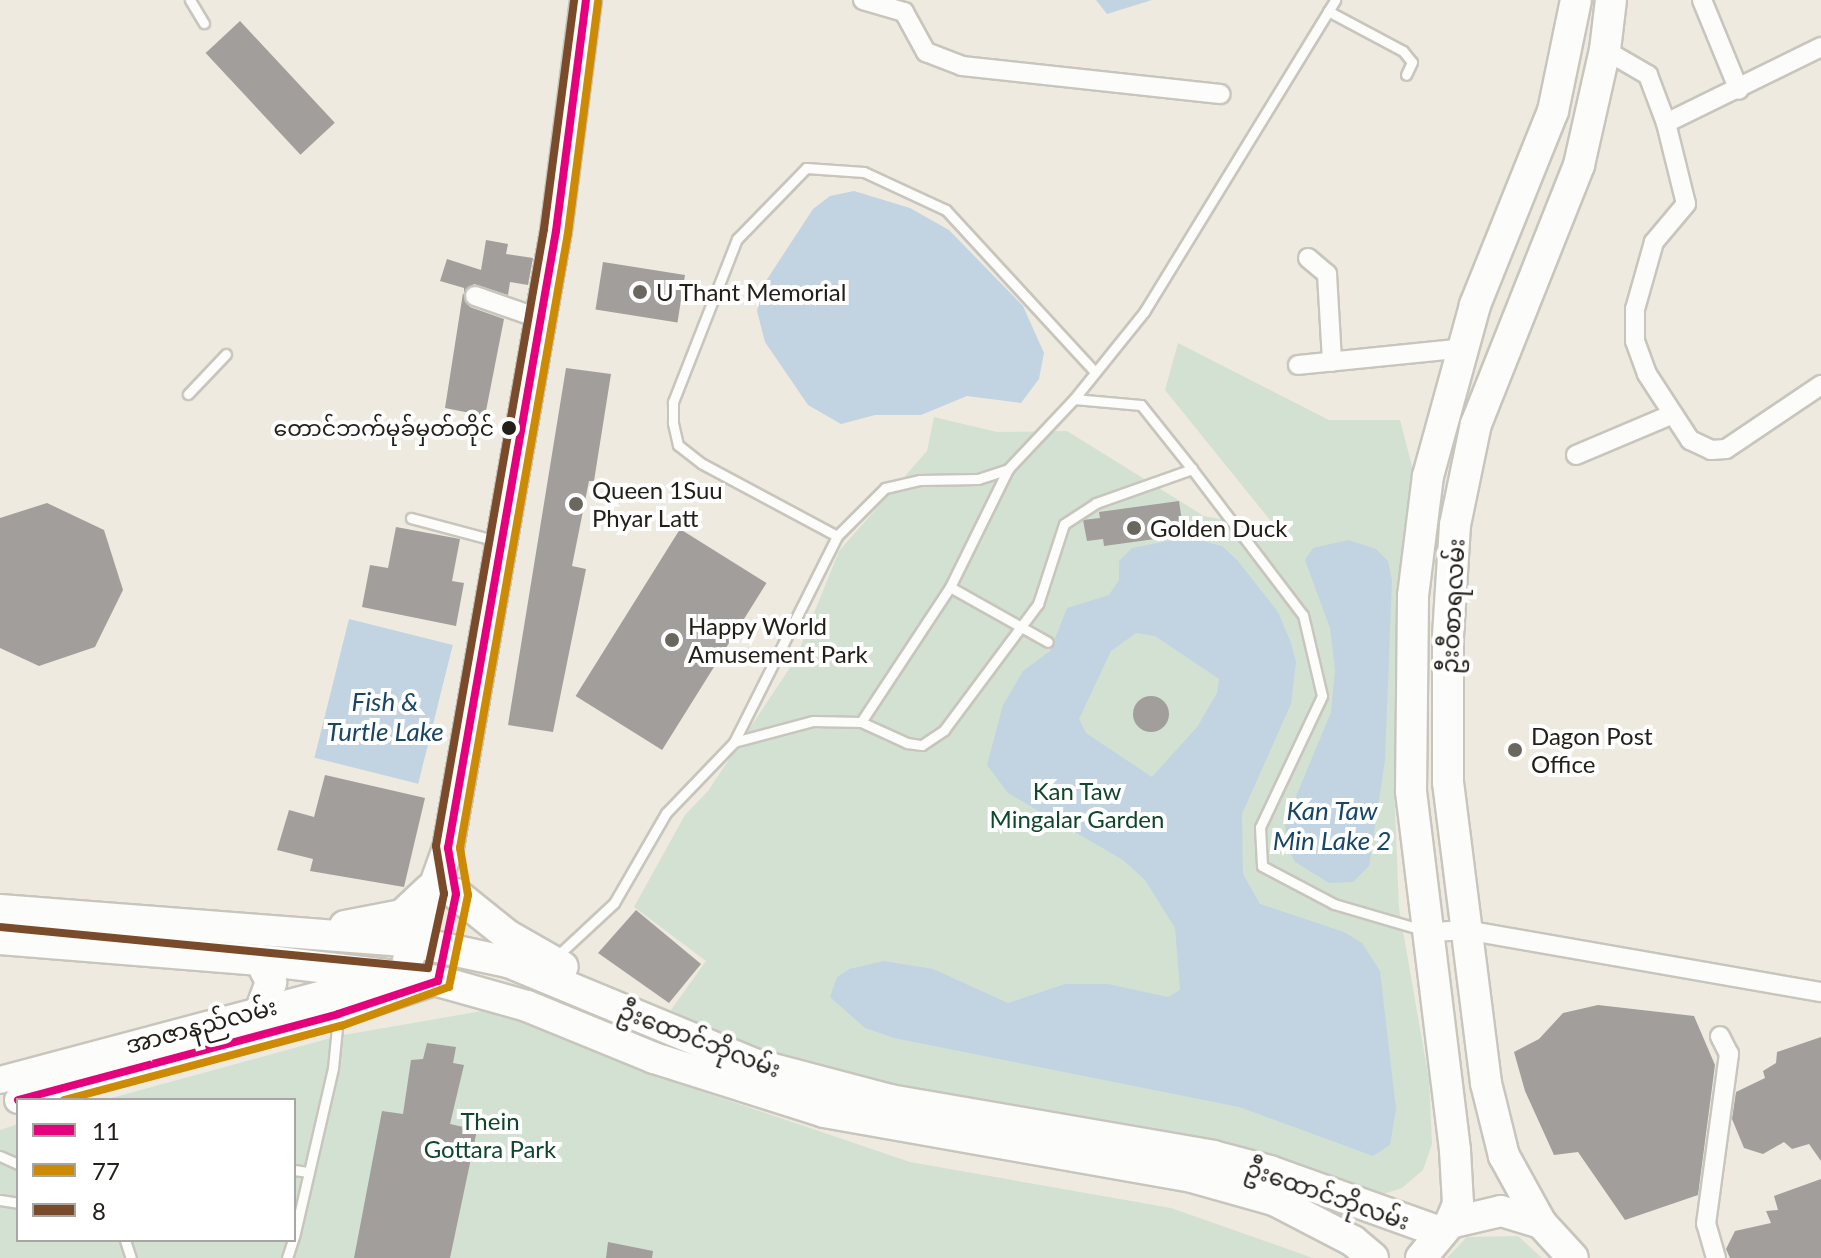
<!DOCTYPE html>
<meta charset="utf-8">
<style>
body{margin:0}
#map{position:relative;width:1821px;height:1258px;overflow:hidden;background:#eeeae0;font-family:Lato,"Noto Sans Myanmar",sans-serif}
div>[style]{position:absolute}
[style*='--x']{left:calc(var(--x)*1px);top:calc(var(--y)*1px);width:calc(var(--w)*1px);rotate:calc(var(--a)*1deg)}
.green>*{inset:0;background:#d3e1d3}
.water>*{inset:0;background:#c2d4e1;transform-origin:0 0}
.building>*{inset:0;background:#a29e9b;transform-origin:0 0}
.round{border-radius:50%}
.roads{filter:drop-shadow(2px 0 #c8c5bd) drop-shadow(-2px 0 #c8c5bd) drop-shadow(0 2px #c8c5bd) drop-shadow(0 -2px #c8c5bd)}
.lane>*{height:9px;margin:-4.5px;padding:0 4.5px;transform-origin:4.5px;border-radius:4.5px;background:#fcfcfa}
.street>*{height:18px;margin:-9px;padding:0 9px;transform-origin:9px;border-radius:9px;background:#fcfcfa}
.secondary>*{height:26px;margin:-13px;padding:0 13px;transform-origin:13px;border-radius:13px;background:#fcfcfa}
.primary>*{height:30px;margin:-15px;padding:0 15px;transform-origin:15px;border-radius:15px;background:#fcfcfa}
.bus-1>*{height:8px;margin:-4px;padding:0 4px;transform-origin:4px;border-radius:4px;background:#e5007d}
.bus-2>*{height:8px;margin:-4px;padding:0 4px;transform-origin:4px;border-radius:4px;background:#cd8b05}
.bus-3>*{height:8px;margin:-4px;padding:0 4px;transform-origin:4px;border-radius:4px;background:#7a4b2a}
.dots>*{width:22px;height:22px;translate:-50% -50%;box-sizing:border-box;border:4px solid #fff;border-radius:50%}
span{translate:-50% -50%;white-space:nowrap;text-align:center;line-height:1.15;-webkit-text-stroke:8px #fff;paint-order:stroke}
.bus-label{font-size:22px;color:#232019}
.right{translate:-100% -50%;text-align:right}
.poi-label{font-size:24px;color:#232019}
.left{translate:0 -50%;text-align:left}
.street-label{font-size:24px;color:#232019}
.park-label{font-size:24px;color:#0f472c}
.water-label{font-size:26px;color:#194666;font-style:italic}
.legend{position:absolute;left:16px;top:1098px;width:280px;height:144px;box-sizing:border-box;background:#fff;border:2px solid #a7a6a3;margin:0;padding:10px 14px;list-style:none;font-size:24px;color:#232019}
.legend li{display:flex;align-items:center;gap:16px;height:40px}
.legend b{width:40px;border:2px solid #a7a6a3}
</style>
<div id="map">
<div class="green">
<i style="clip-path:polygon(1178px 343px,1329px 420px,1400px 420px,1419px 493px,1400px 622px,1394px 784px,1399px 908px,1429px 1080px,1432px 1144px,1423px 1170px,1402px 1188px,1371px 1198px,879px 1089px,700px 1027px,671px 1010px,706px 961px,634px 907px,685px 815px,708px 791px,795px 660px,839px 551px,927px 451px,934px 417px,997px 432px,1067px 431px,1204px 516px,1278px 530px,1165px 390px)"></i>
<i style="clip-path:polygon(505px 1007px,692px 1088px,910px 1162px,1171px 1208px,1313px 1258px,0 1258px,0 1130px,18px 1124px,18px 1240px,294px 1240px,294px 1100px,104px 1100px,338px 1036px)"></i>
<i style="clip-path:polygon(1518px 1236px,1542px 1258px,1447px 1258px,1467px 1237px)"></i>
</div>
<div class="water">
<i style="clip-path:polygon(1096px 0,1152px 0,1107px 14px)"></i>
<i style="clip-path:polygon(854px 191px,910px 208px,949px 230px,1023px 306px,1044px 353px,1039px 379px,1021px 403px,967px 396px,921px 415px,875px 415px,841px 424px,808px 405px,765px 342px,757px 311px,762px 287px,813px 209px,830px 196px)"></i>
<i style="clip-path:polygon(evenodd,1187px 537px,1222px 546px,1238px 561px,1278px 612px,1291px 643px,1296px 662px,1291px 704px,1242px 814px,1243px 874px,1260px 904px,1344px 932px,1362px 943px,1380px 971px,1396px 1109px,1390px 1145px,1373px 1156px,1239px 1107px,894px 1038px,865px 1028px,830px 997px,837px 977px,849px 969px,884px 961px,933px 969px,1008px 1003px,1065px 984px,1108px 984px,1168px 997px,1180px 990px,1175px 928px,1145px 880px,1123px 860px,1008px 793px,987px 765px,1003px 705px,1023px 671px,1050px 651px,1067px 608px,1109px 595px,1119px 580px,1119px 561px,1132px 548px,1187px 537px,1136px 633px,1155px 636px,1219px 679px,1217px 693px,1197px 727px,1152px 777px,1086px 733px,1079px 719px,1111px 651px,1136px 633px)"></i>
<i style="clip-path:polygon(1348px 540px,1376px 549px,1388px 561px,1392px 580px,1385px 760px,1369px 866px,1353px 882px,1329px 883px,1295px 862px,1286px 844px,1285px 823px,1331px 712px,1335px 670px,1330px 628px,1305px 560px,1313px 548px)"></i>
<i style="left:349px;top:619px;width:107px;height:143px;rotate:14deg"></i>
</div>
<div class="building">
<i style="left:240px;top:21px;width:139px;height:47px;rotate:47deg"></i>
<i style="clip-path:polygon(486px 240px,508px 244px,506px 254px,533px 258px,528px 285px,510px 282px,508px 295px,474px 284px,464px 293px,464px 288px,440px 281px,447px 259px,481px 270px)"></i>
<i style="left:603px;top:262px;width:83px;height:48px;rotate:9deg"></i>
<i style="clip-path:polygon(463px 293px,470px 307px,504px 319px,485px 416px,445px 408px)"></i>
<i style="clip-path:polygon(566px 368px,611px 374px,594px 481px,589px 481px,572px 566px,586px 569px,553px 732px,508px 725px)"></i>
<i style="clip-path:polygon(1179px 501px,1184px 535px,1104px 546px,1103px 539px,1087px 541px,1083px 520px,1100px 518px,1099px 512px)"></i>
<i style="clip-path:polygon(47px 503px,104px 530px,123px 590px,95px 647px,39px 666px,0 648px,0 518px)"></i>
<i style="clip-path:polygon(396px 527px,460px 539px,452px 581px,464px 583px,456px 626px,362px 607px,370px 565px,388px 568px)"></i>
<i style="left:680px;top:529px;width:102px;height:197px;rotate:32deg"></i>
<i class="round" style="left:1133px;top:696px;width:36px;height:36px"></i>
<i style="clip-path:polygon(325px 775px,425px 798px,404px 887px,310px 871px,313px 859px,277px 850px,289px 810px,314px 817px)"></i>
<i style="clip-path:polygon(636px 910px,701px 964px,669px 1003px,598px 953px)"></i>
<i style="clip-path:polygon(1598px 1005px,1694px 1016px,1715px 1065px,1698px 1195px,1625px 1220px,1578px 1152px,1554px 1155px,1525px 1091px,1514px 1052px,1539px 1039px,1563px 1013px)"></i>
<i style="clip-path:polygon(1821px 1037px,1821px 1161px,1809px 1144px,1792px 1149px,1784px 1142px,1763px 1154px,1744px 1148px,1732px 1119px,1736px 1092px,1765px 1078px,1763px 1071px,1776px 1063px,1777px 1052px)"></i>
<i style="clip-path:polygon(427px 1043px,456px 1047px,453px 1063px,464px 1065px,450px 1124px,477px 1130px,450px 1258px,354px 1258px,382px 1111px,403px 1114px,411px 1060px,423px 1059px)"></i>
<i style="clip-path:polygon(1821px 1179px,1821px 1258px,1730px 1258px,1726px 1249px,1735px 1231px,1771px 1223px,1766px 1211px,1778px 1210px,1774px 1196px)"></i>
<i style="clip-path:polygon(608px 1242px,653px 1251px,652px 1258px,606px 1258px)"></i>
</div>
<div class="roads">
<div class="lane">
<i style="--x:190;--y:0;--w:27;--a:59"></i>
<i style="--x:1328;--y:11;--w:85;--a:28.1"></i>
<i style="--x:1403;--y:51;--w:14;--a:51"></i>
<i style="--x:1412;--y:62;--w:14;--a:115"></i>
<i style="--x:188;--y:394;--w:55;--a:-46.5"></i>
<i style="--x:1074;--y:399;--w:67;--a:5.1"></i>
<i style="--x:1141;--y:405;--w:82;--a:51.4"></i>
<i style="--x:411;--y:518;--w:89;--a:15"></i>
<i style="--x:837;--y:536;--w:154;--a:-151.8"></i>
<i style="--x:701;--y:463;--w:29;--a:-142"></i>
<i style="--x:678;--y:445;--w:23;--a:-103"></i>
<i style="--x:673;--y:423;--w:21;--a:-90"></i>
<i style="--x:673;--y:402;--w:175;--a:-68.6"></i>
<i style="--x:737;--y:239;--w:99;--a:-45.8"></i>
<i style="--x:806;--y:168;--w:58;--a:3.9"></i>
<i style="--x:864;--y:172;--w:90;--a:24.9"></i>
<i style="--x:946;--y:210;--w:220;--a:47.4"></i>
<i style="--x:950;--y:587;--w:112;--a:29.3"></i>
<i style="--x:861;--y:722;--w:162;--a:-56.6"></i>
<i style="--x:950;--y:587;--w:131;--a:-63.8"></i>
<i style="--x:734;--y:742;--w:230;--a:-63.4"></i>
<i style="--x:837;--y:536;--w:68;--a:-45"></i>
<i style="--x:885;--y:488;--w:36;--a:-13"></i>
<i style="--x:920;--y:480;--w:58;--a:-1"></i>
<i style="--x:978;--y:479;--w:32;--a:-18"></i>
<i style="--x:1008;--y:469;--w:96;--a:-46.7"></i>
<i style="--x:1074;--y:399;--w:112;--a:-51.2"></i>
<i style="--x:1144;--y:312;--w:366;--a:-58.5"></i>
<i style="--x:557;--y:956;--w:78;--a:-42.9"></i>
<i style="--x:614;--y:903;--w:104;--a:-60"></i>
<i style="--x:666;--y:813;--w:98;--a:-46.2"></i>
<i style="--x:734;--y:742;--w:82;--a:-14.9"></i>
<i style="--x:813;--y:721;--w:48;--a:1.2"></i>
<i style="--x:861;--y:722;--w:51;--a:24.5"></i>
<i style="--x:907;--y:743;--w:15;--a:8"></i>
<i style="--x:922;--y:745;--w:27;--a:-34"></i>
<i style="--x:944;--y:730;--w:157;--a:-53.3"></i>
<i style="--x:1038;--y:604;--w:84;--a:-72"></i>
<i style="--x:1064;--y:524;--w:38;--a:-33"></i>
<i style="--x:1096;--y:503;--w:102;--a:-19.5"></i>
<i style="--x:1192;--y:469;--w:183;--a:52.8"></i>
<i style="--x:1303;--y:615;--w:83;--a:76.8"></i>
<i style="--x:1322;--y:696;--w:145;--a:115.3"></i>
<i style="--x:1260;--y:827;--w:39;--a:87"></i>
<i style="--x:1262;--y:866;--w:81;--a:27.8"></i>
<i style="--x:1334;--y:904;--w:93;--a:16.3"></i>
<i style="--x:0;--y:1156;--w:20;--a:24"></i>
<i style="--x:294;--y:1170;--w:15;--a:8"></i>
<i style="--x:0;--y:1200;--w:18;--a:9"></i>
<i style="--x:294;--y:1237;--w:173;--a:-77"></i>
<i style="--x:333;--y:1068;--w:51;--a:-84.4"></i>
<i style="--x:125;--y:1240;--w:19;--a:72"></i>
<i style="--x:287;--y:1258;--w:19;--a:-72"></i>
</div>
<div class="street">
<i style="--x:863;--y:0;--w:43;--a:16.3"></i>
<i style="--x:904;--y:12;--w:46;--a:61.2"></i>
<i style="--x:926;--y:52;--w:39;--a:21"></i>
<i style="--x:962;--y:66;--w:260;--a:6.2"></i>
<i style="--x:1702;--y:0;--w:97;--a:67.7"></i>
<i style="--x:1605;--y:50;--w:50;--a:30.2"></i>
<i style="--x:1648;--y:75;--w:51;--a:69.4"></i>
<i style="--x:1666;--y:123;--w:83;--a:76.1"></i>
<i style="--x:1686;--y:204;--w:50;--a:130.1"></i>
<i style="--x:1654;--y:242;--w:70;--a:105.8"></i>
<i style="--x:1635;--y:309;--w:32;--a:90"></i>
<i style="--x:1635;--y:341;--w:35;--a:70"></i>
<i style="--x:1647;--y:374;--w:79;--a:56.9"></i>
<i style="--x:1690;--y:440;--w:23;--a:25"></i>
<i style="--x:1711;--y:450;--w:15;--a:-4"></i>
<i style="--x:1726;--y:449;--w:115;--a:-34"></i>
<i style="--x:1666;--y:123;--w:173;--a:-26.1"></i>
<i style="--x:1308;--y:258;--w:25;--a:40"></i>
<i style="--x:1327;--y:274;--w:88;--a:86.7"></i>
<i style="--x:475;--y:296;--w:70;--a:19.2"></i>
<i style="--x:1298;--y:365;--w:167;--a:-5.8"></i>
<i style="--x:1576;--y:455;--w:105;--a:-22.9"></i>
<i style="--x:1431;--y:932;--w:34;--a:-3"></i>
<i style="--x:1465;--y:930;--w:361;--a:9.9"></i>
<i style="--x:1716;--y:1258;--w:35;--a:-106"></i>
<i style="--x:1706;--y:1224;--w:172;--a:-82.3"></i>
<i style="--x:1729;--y:1054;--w:20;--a:-117"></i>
</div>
<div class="secondary">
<i style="--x:0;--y:1080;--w:400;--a:-14.9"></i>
<i style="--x:18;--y:1100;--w:331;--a:-15"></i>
<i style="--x:338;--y:1014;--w:105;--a:-18.3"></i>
</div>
<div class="primary">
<i style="--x:456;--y:894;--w:65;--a:38.8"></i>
<i style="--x:507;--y:935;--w:64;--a:29.7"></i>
<i style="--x:0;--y:910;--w:415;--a:4.4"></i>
<i style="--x:414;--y:942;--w:96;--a:12"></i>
<i style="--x:508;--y:962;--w:266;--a:22.5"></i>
<i style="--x:754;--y:1064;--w:141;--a:14.8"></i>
<i style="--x:890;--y:1100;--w:328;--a:9.8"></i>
<i style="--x:1213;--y:1156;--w:59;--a:14.7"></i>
<i style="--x:1270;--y:1171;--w:181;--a:19.7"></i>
<i style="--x:345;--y:926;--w:58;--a:-10.9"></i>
<i style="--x:402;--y:915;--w:38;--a:-43"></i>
<i style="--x:0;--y:939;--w:261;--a:4.6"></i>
<i style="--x:260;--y:960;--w:179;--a:6.7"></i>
<i style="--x:438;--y:981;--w:92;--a:15.7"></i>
<i style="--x:527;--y:1006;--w:137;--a:22.3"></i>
<i style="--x:654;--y:1058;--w:178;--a:17.6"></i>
<i style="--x:824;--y:1112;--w:374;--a:10"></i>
<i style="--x:1192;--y:1177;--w:85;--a:15.7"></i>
<i style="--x:1274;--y:1200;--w:89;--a:27.4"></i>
<i style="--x:1353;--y:1241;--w:26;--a:40"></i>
<i style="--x:260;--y:960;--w:25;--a:63"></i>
<i style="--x:271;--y:982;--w:29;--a:110"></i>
<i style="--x:408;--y:960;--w:119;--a:-70.3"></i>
<i style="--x:448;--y:848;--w:626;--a:-80.07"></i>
<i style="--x:556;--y:231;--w:233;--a:-82.6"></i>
<i style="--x:1450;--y:1223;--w:21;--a:-67"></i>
<i style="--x:1458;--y:1204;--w:54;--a:-93.2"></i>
<i style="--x:1455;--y:1150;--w:362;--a:-97"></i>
<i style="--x:1411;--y:791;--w:195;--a:-89.4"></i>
<i style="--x:1413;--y:596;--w:121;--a:-82.9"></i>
<i style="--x:1428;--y:476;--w:177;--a:-74.6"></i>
<i style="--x:1475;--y:305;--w:209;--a:-68.1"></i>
<i style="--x:1553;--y:111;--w:113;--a:-78.3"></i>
<i style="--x:1541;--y:1223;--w:77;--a:-118.9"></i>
<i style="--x:1504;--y:1156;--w:75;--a:-103.9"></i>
<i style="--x:1486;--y:1083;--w:303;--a:-97.2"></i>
<i style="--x:1448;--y:782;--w:146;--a:-90"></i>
<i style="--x:1448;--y:636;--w:111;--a:-86.4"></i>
<i style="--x:1455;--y:525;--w:103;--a:-78.3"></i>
<i style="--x:1476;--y:424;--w:279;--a:-68.3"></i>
<i style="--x:1579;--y:165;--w:118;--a:-77.3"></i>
<i style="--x:1605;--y:50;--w:50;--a:-83.2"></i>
<i style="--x:1421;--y:1258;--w:45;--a:-50.4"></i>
<i style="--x:1450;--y:1223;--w:52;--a:-13.2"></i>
<i style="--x:1501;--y:1211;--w:42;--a:16.7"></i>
<i style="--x:1541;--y:1223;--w:47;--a:47.6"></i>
</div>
</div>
<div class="bus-1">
<i style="--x:18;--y:1100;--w:331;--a:-15"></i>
<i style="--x:338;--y:1014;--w:105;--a:-18.3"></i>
<i style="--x:438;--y:981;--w:89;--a:-78.3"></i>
<i style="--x:456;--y:894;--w:47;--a:-99.9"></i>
<i style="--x:448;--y:848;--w:626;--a:-80.07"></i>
<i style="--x:556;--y:231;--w:233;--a:-82.6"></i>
</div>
<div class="bus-2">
<i style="--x:64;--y:1100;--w:287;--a:-15"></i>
<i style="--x:341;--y:1026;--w:115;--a:-19.9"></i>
<i style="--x:449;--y:987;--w:94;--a:-78.3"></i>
<i style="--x:468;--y:895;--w:48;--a:-99.7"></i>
<i style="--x:460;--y:848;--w:624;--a:-80.04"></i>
<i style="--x:568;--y:233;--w:233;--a:-82.6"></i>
</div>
<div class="bus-3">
<i style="--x:1;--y:927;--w:429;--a:5.5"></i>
<i style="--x:428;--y:968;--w:76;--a:-77.8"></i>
<i style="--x:444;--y:894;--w:49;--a:-99.5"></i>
<i style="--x:436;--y:846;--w:626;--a:-80.07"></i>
<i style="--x:544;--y:229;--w:231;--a:-82.5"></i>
</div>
<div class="dots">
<i style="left:640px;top:292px;background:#6a675f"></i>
<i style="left:509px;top:428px;background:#232019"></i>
<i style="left:576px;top:504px;background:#6a675f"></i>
<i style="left:1134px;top:528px;background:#6a675f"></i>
<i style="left:672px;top:640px;background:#6a675f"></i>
<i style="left:1515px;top:750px;background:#6a675f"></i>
</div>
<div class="bus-label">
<span class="right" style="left:494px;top:428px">တောင်ဘက်မုခ်မှတ်တိုင်</span>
</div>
<div class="poi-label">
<span class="left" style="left:656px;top:292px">U Thant Memorial</span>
<span class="left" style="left:592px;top:504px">Queen 1Suu<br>Phyar Latt</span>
<span class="left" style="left:1150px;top:528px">Golden Duck</span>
<span class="left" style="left:688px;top:640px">Happy World<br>Amusement Park</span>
<span class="left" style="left:1531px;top:750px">Dagon Post<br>Office</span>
</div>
<div class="street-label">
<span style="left:1452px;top:606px;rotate:-87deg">ဦးဝီစာရလမ်း</span>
<span style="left:201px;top:1025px;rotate:-15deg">အာဇာနည်လမ်း</span>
<span style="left:700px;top:1039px;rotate:21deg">ဦးထောင်ဘိုလမ်း</span>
<span style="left:1328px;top:1194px;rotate:19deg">ဦးထောင်ဘိုလမ်း</span>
</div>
<div class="park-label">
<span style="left:1077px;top:805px">Kan Taw<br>Mingalar Garden</span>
<span style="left:490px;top:1135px">Thein<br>Gottara Park</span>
</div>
<div class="water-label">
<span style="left:385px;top:717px">Fish &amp;<br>Turtle Lake</span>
<span style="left:1332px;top:826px">Kan Taw<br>Min Lake 2</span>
</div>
<ul class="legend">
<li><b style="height:10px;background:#e5007d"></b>11</li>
<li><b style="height:10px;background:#cd8b05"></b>77</li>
<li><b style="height:10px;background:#7a4b2a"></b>8</li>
</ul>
</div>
